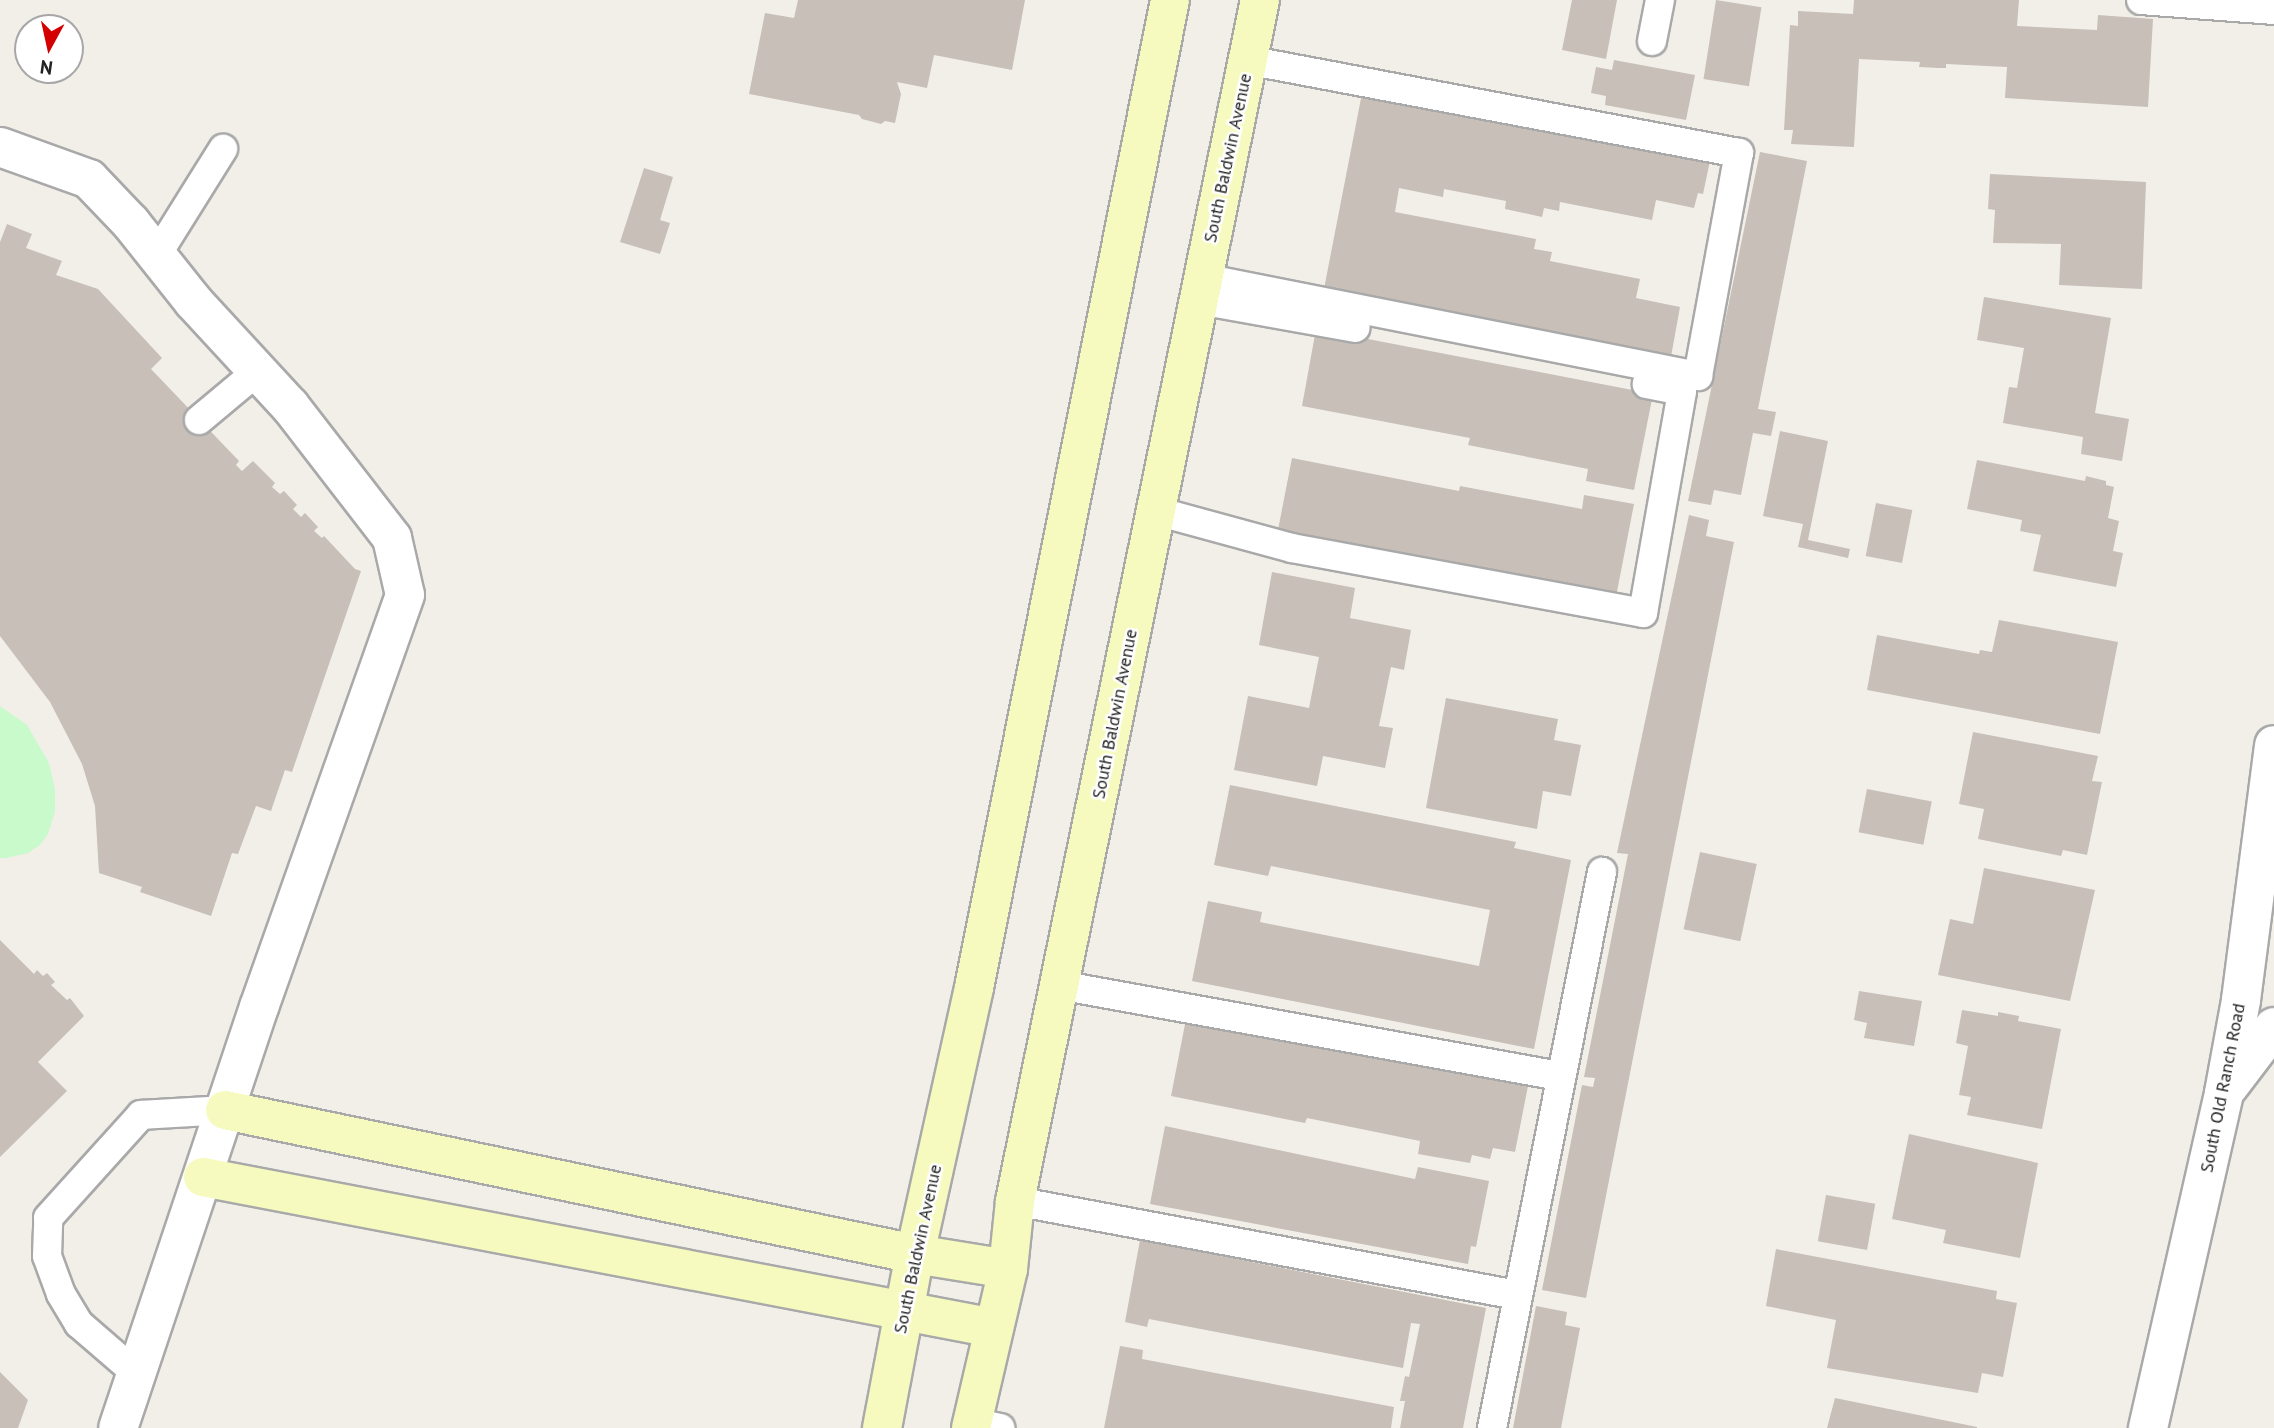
<!DOCTYPE html>
<style>
body{margin:0}
#map{position:relative;width:2274px;height:1428px;overflow:hidden;background:#f2efe9;font-family:"PT Sans",sans-serif}
div>[style]{position:absolute}
[style*='--x']{left:calc(var(--x)*1px);top:calc(var(--y)*1px);width:calc(var(--w)*1px);rotate:calc(var(--a)*1deg)}
.park>*{inset:0;background:#c8facc}
.building>*{inset:0;background:#c7bfb8;transform-origin:0 0}
.roads{filter:drop-shadow(2px 0 #a9a9a9) drop-shadow(-2px 0 #a9a9a9) drop-shadow(0 2px #a9a9a9) drop-shadow(0 -2px #a9a9a9)}
.lane>*{height:28px;margin:-14px;padding:0 14px;transform-origin:14px;border-radius:14px;background:#fff}
.street>*{height:38px;margin:-19px;padding:0 19px;transform-origin:19px;border-radius:19px;background:#fff}
.secondary>*{height:38px;margin:-19px;padding:0 19px;transform-origin:19px;border-radius:19px;background:#f7fabf}
span{translate:-50% -50%;white-space:nowrap;text-align:center;line-height:1.15;-webkit-text-stroke:5px #fff;paint-order:stroke}
.street-label{font-size:18px;color:#222}
.north{position:absolute;left:14px;top:14px;width:70px;height:70px;box-sizing:border-box;background:#fff;border:2px solid #a7a7a7;border-radius:50%;rotate:188deg;font-size:19px;font-weight:700;line-height:28px;text-align:center;color:#222}
.north::after{content:'';display:block;margin:auto;width:24px;height:32px;background:#d40000;clip-path:polygon(50% 0,100% 100%,50% 72%,0 100%)}
</style>
<div id="map">
<div class="park">
<i style="clip-path:polygon(0 706px,27px 725px,49px 763px,55px 789px,55px 812px,48px 834px,40px 845px,28px 853px,6px 858px,0 858px)"></i>
</div>
<div class="building">
<i style="clip-path:polygon(798px 0,1025px 0,1012px 70px,934px 55px,927px 88px,897px 82px,901px 94px,895px 123px,885px 121px,881px 124px,862px 119px,859px 115px,749px 94px,765px 13px,794px 18px)"></i>
<i style="clip-path:polygon(1572px 0,1617px 0,1606px 59px,1562px 50px)"></i>
<i style="left:1716px;top:0;width:46px;height:80px;rotate:9deg"></i>
<i style="clip-path:polygon(1854px 0,2019px 0,2017px 26px,2097px 30px,2098px 15px,2153px 19px,2148px 107px,2005px 98px,2007px 67px,1946px 64px,1946px 68px,1939px 68px,1919px 67px,1920px 62px,1859px 59px,1854px 147px,1791px 144px,1793px 130px,1784px 130px,1790px 25px,1798px 26px,1798px 11px,1853px 14px)"></i>
<i style="clip-path:polygon(1614px 60px,1695px 75px,1686px 120px,1605px 105px,1606px 96px,1591px 93px,1596px 67px,1612px 70px)"></i>
<i style="clip-path:polygon(1363px 88px,1711px 156px,1703px 194px,1698px 193px,1694px 208px,1656px 200px,1652px 220px,1560px 202px,1559px 211px,1544px 208px,1542px 217px,1505px 209px,1506px 201px,1444px 189px,1443px 197px,1399px 188px,1395px 212px,1536px 239px,1534px 249px,1552px 252px,1550px 261px,1640px 279px,1636px 298px,1680px 307px,1670px 362px,1323px 294px)"></i>
<i style="clip-path:polygon(1760px 152px,1807px 161px,1758px 409px,1776px 412px,1771px 436px,1753px 433px,1741px 495px,1714px 490px,1711px 505px,1688px 501px)"></i>
<i style="clip-path:polygon(644px 168px,673px 177px,660px 220px,670px 223px,660px 254px,620px 242px)"></i>
<i style="clip-path:polygon(1990px 174px,2146px 182px,2142px 289px,2059px 285px,2061px 244px,1993px 243px,1995px 210px,1988px 209px)"></i>
<i style="clip-path:polygon(7px 224px,32px 234px,26px 248px,62px 261px,56px 275px,98px 289px,162px 358px,151px 369px,239px 461px,236px 465px,242px 471px,253px 461px,275px 483px,272px 487px,280px 494px,284px 491px,297px 505px,293px 509px,301px 517px,305px 513px,318px 527px,314px 531px,322px 538px,324px 536px,355px 569px,361px 571px,292px 772px,285px 770px,271px 811px,256px 806px,238px 854px,232px 853px,211px 916px,140px 892px,142px 887px,99px 873px,95px 806px,82px 764px,50px 702px,0 636px,0 242px)"></i>
<i style="clip-path:polygon(1984px 297px,2111px 318px,2095px 413px,2129px 419px,2122px 461px,2081px 454px,2083px 437px,2003px 423px,2009px 387px,2017px 388px,2024px 348px,1977px 340px)"></i>
<i style="clip-path:polygon(1316px 329px,1653px 394px,1634px 490px,1586px 481px,1588px 469px,1468px 445px,1470px 438px,1302px 406px)"></i>
<i style="clip-path:polygon(1780px 431px,1828px 441px,1808px 540px,1850px 549px,1848px 558px,1798px 547px,1803px 524px,1763px 516px)"></i>
<i style="clip-path:polygon(1292px 458px,1459px 491px,1460px 486px,1582px 509px,1584px 495px,1634px 504px,1615px 602px,1277px 535px)"></i>
<i style="clip-path:polygon(1977px 460px,2085px 481px,2086px 476px,2106px 481px,2106px 485px,2114px 487px,2108px 518px,2119px 521px,2113px 551px,2123px 553px,2116px 587px,2033px 571px,2041px 535px,2020px 531px,2022px 520px,1967px 509px)"></i>
<i style="left:1876px;top:503px;width:37px;height:54px;rotate:11deg"></i>
<i style="clip-path:polygon(1689px 515px,1709px 520px,1706px 536px,1734px 542px,1586px 1298px,1542px 1290px,1582px 1085px,1593px 1087px,1595px 1078px,1584px 1077px,1628px 854px,1617px 853px)"></i>
<i style="clip-path:polygon(1272px 572px,1355px 588px,1350px 618px,1411px 630px,1404px 670px,1391px 667px,1379px 726px,1393px 728px,1385px 768px,1323px 756px,1317px 786px,1234px 770px,1248px 696px,1309px 708px,1319px 657px,1259px 645px)"></i>
<i style="clip-path:polygon(1999px 620px,2118px 642px,2100px 734px,1867px 690px,1877px 635px,1979px 654px,1980px 650px,1992px 652px)"></i>
<i style="clip-path:polygon(1446px 698px,1558px 719px,1554px 740px,1581px 745px,1571px 796px,1543px 791px,1537px 829px,1426px 808px)"></i>
<i style="clip-path:polygon(1973px 732px,2098px 756px,2092px 781px,2102px 782px,2087px 855px,2063px 850px,2061px 856px,1978px 839px,1984px 809px,1959px 804px)"></i>
<i style="clip-path:polygon(1230px 785px,1516px 842px,1514px 848px,1571px 860px,1534px 1049px,1192px 981px,1208px 901px,1262px 912px,1260px 922px,1479px 966px,1490px 910px,1271px 866px,1268px 876px,1214px 865px)"></i>
<i style="left:1867px;top:789px;width:66px;height:44px;rotate:11deg"></i>
<i style="left:1700px;top:852px;width:58px;height:79px;rotate:12deg"></i>
<i style="clip-path:polygon(1984px 868px,2095px 890px,2070px 1001px,1938px 975px,1950px 919px,1973px 924px)"></i>
<i style="clip-path:polygon(0 940px,34px 974px,37px 970px,43px 976px,47px 973px,55px 982px,51px 985px,67px 1000px,70px 998px,84px 1016px,38px 1062px,67px 1091px,0 1157px)"></i>
<i style="clip-path:polygon(1859px 991px,1922px 1001px,1914px 1046px,1864px 1038px,1867px 1023px,1854px 1020px)"></i>
<i style="clip-path:polygon(1962px 1010px,1998px 1016px,1998px 1012px,2019px 1016px,2018px 1021px,2061px 1029px,2042px 1129px,1967px 1115px,1971px 1097px,1959px 1095px,1968px 1046px,1956px 1043px)"></i>
<i style="clip-path:polygon(1186px 1019px,1528px 1086px,1515px 1152px,1493px 1148px,1490px 1159px,1472px 1155px,1470px 1163px,1418px 1154px,1420px 1141px,1307px 1118px,1305px 1123px,1171px 1096px)"></i>
<i style="clip-path:polygon(1165px 1126px,1415px 1179px,1418px 1167px,1489px 1181px,1476px 1247px,1471px 1246px,1468px 1264px,1150px 1204px)"></i>
<i style="clip-path:polygon(1909px 1134px,2038px 1163px,2020px 1258px,1943px 1243px,1946px 1230px,1892px 1219px)"></i>
<i style="left:1826px;top:1195px;width:50px;height:47px;rotate:10deg"></i>
<i style="clip-path:polygon(1140px 1240px,1486px 1308px,1463px 1428px,1400px 1428px,1405px 1401px,1400px 1401px,1405px 1376px,1409px 1377px,1420px 1324px,1411px 1323px,1403px 1368px,1149px 1319px,1147px 1327px,1125px 1322px)"></i>
<i style="clip-path:polygon(1776px 1249px,1997px 1291px,1996px 1299px,2017px 1303px,2003px 1377px,1982px 1373px,1978px 1393px,1827px 1368px,1836px 1320px,1766px 1306px)"></i>
<i style="clip-path:polygon(1536px 1306px,1567px 1312px,1565px 1325px,1580px 1328px,1561px 1428px,1513px 1428px)"></i>
<i style="clip-path:polygon(1120px 1346px,1143px 1350px,1142px 1359px,1394px 1407px,1391px 1428px,1104px 1428px)"></i>
<i style="clip-path:polygon(0 1372px,28px 1400px,18px 1428px,0 1428px)"></i>
<i style="clip-path:polygon(1835px 1398px,1977px 1427px,1977px 1428px,1827px 1428px)"></i>
</div>
<div class="roads">
<div class="lane">
<i style="--x:2141;--y:0;--w:133;--a:4.3"></i>
<i style="--x:1652;--y:41;--w:42;--a:-79"></i>
<i style="--x:158;--y:253;--w:123;--a:-58"></i>
<i style="--x:1203;--y:278;--w:505;--a:11.2"></i>
<i style="--x:1698;--y:376;--w:227;--a:-79.6"></i>
<i style="--x:1739;--y:153;--w:500;--a:-169.3"></i>
<i style="--x:1199;--y:300;--w:159;--a:10.1"></i>
<i style="--x:199;--y:420;--w:78;--a:-39.8"></i>
<i style="--x:1156;--y:511;--w:141;--a:15.2"></i>
<i style="--x:1292;--y:548;--w:357;--a:10.5"></i>
<i style="--x:1643;--y:613;--w:225;--a:-80"></i>
<i style="--x:1682;--y:391;--w:36;--a:-169"></i>
<i style="--x:1059;--y:985;--w:508;--a:10.31"></i>
<i style="--x:1015;--y:1201;--w:511;--a:10.61"></i>
<i style="--x:137;--y:1374;--w:77;--a:-139.2"></i>
<i style="--x:79;--y:1324;--w:35;--a:-121"></i>
<i style="--x:61;--y:1294;--w:40;--a:-110.2"></i>
<i style="--x:47;--y:1256;--w:38;--a:-88"></i>
<i style="--x:48;--y:1218;--w:139;--a:-47.9"></i>
<i style="--x:141;--y:1115;--w:84;--a:-3.4"></i>
<i style="--x:972;--y:1422;--w:29;--a:12"></i>
<i style="--x:1492;--y:1428;--w:567;--a:-78.81"></i>
</div>
<div class="street">
<i style="--x:0;--y:147;--w:95;--a:19.8"></i>
<i style="--x:89;--y:179;--w:61;--a:46.3"></i>
<i style="--x:131;--y:223;--w:100;--a:51.5"></i>
<i style="--x:193;--y:301;--w:143;--a:47.3"></i>
<i style="--x:290;--y:406;--w:167;--a:52.3"></i>
<i style="--x:392;--y:538;--w:58;--a:77.2"></i>
<i style="--x:405;--y:595;--w:437;--a:109.5"></i>
<i style="--x:259;--y:1007;--w:444;--a:108.5"></i>
<i style="--x:2229;--y:1086;--w:74;--a:-52.7"></i>
<i style="--x:2148;--y:1428;--w:344;--a:-77.2"></i>
<i style="--x:2224;--y:1093;--w:95;--a:-79.6"></i>
<i style="--x:2241;--y:1000;--w:257;--a:-82.6"></i>
</div>
<div class="secondary">
<i style="--x:225;--y:1110;--w:705;--a:11.79"></i>
<i style="--x:915;--y:1254;--w:94;--a:9.2"></i>
<i style="--x:203;--y:1177;--w:805;--a:10.81"></i>
<i style="--x:882;--y:1428;--w:177;--a:-79.3"></i>
<i style="--x:915;--y:1254;--w:272;--a:-77.5"></i>
<i style="--x:974;--y:988;--w:1007;--a:-78.78"></i>
<i style="--x:971;--y:1428;--w:163;--a:-76.9"></i>
<i style="--x:1008;--y:1269;--w:68;--a:-84.1"></i>
<i style="--x:1015;--y:1201;--w:1226;--a:-78.47"></i>
</div>
</div>
<div class="street-label">
<span style="left:1228px;top:158px;rotate:-78deg">South Baldwin Avenue</span>
<span style="left:1115px;top:714px;rotate:-79deg">South Baldwin Avenue</span>
<span style="left:2223px;top:1088px;rotate:-79deg">South Old Ranch Road</span>
<span style="left:918px;top:1249px;rotate:-78deg">South Baldwin Avenue</span>
</div>
<div class="north">N</div>
</div>
